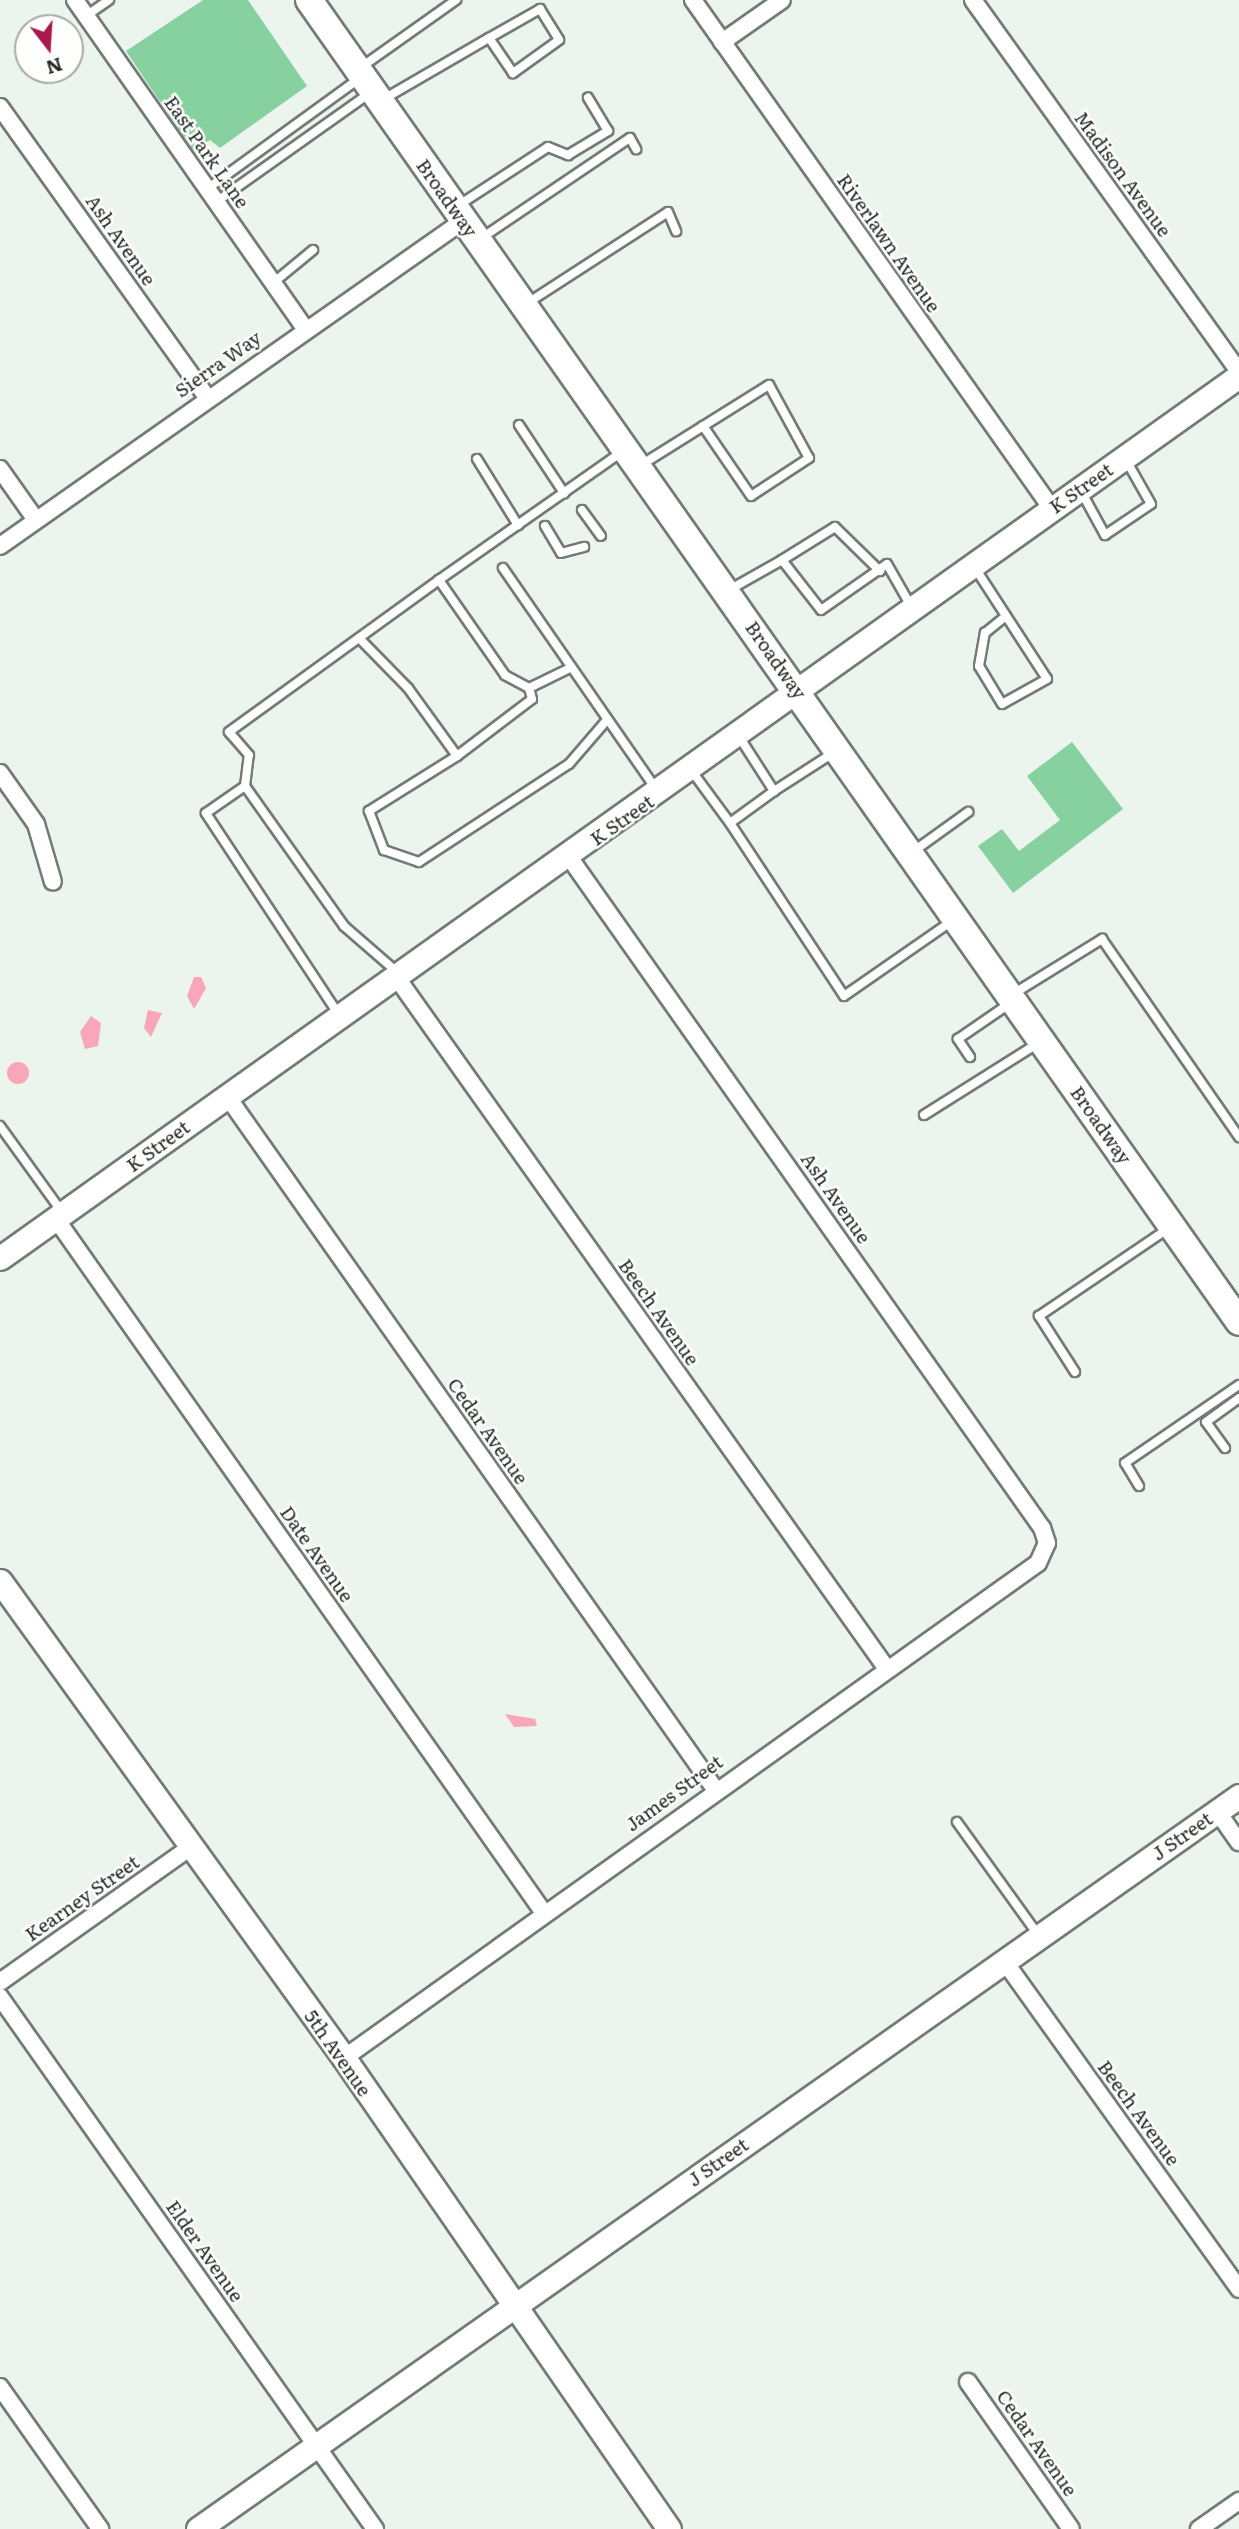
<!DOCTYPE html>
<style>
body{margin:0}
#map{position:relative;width:1239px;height:2529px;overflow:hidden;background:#ebf4ed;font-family:Literata,serif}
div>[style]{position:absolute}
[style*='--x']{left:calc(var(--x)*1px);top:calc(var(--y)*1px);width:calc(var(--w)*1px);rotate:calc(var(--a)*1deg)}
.water>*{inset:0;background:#f9a6b8}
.round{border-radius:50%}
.building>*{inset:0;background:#87d1a0}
.roads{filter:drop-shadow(2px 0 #737b75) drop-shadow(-2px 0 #737b75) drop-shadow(0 2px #737b75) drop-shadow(0 -2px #737b75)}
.lane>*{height:8px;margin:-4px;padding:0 4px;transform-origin:4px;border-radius:4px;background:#fff}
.street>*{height:16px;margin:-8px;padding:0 8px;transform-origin:8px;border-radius:8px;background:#fff}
.secondary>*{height:23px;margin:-11.5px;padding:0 11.5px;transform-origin:11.5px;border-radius:11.5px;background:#fff}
.primary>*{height:26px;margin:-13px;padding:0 13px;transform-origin:13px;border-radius:13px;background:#fff}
span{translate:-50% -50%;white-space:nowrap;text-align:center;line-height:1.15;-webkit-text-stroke:5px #fdfffd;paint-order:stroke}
.street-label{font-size:19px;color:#282b28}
.north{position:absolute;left:14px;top:14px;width:70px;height:70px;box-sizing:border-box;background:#fdfffd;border:2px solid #a8aaa8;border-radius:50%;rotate:163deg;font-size:19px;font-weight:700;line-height:28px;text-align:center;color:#282b28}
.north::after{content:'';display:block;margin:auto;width:24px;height:32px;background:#aa1850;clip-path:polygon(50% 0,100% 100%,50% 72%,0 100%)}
</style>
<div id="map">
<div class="water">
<i style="clip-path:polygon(194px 977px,201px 977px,206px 988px,194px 1009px,187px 996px)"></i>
<i style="clip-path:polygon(148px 1010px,162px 1013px,151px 1037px,144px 1028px)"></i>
<i style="clip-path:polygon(91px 1016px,101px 1023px,98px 1046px,85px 1049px,80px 1032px)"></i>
<i class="round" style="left:7px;top:1062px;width:22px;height:22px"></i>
<i style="clip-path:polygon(505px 1714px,535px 1719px,537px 1726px,514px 1727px)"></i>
</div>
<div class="building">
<i style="clip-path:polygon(203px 0,248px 0,307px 86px,220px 148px,210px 140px,193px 151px,126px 51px)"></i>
<i style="clip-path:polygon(1072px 742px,1123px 809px,1013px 893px,978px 846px,1002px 829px,1019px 851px,1060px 820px,1027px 776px)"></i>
</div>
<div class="roads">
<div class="lane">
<i style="--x:86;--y:16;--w:28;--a:-35"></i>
<i style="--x:360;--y:68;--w:118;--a:-35.3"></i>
<i style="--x:382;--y:100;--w:124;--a:-30.1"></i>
<i style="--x:489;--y:38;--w:59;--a:-29.6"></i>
<i style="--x:540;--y:9;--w:36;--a:58"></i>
<i style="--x:559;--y:40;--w:57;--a:144.3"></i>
<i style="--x:513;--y:73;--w:42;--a:-124.4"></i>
<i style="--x:207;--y:189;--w:189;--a:-36"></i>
<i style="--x:216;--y:202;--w:189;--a:-35.3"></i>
<i style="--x:459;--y:205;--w:106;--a:-33.1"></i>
<i style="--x:548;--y:147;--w:22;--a:22"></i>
<i style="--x:568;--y:155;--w:47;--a:-31"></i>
<i style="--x:608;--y:131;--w:39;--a:-121"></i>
<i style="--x:483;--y:237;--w:177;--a:-34"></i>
<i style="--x:630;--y:138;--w:13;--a:61"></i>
<i style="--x:273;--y:283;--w:52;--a:-39.5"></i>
<i style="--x:526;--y:304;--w:169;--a:-32.9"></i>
<i style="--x:668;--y:212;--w:21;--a:67"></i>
<i style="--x:519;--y:425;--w:82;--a:56.5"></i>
<i style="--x:477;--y:459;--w:78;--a:58.2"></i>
<i style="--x:641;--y:465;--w:151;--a:-32"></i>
<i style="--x:769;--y:385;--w:83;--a:61.3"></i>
<i style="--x:809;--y:458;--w:69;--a:146.8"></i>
<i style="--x:751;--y:496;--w:85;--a:-124.4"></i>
<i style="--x:1082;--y:493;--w:48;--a:61.3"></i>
<i style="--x:1105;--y:535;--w:55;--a:-34"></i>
<i style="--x:1151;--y:504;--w:51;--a:-119.6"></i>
<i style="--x:582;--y:510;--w:32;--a:54"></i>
<i style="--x:545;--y:526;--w:31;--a:59"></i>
<i style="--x:561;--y:553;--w:24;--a:-15"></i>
<i style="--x:782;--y:560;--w:62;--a:-31.9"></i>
<i style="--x:835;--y:527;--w:63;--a:44.4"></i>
<i style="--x:503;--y:568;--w:269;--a:55.3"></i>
<i style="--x:975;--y:568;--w:132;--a:57"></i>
<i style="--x:1047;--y:679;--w:51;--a:150.9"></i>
<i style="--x:1002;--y:704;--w:44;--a:-121.2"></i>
<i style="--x:979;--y:666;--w:34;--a:-80"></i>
<i style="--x:985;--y:633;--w:27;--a:-39"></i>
<i style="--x:729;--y:590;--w:61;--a:-29.5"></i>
<i style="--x:782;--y:560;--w:63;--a:52"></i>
<i style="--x:821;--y:610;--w:80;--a:-34.9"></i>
<i style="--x:887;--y:564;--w:48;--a:60.3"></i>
<i style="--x:359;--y:638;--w:70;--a:45.6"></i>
<i style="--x:408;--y:688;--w:84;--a:54.2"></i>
<i style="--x:457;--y:756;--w:94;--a:-37.2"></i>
<i style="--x:532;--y:699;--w:11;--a:-105"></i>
<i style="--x:568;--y:669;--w:43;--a:154"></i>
<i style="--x:529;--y:688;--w:27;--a:-152"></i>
<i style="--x:505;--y:675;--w:116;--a:-124.8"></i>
<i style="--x:439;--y:580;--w:223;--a:-35"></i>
<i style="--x:738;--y:735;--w:67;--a:57.3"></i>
<i style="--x:774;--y:791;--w:70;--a:-32.8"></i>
<i style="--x:457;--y:756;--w:104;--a:148"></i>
<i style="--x:369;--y:811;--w:42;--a:69"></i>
<i style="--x:384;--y:850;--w:37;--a:19"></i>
<i style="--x:419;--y:862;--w:179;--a:-33.2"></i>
<i style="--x:569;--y:764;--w:57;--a:-49.3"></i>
<i style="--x:691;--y:770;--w:66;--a:53.7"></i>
<i style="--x:730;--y:823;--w:54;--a:-36"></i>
<i style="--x:245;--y:786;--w:171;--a:54.7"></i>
<i style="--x:344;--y:926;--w:69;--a:40.9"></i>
<i style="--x:730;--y:823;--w:207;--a:56.6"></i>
<i style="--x:844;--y:996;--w:131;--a:-34.8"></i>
<i style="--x:914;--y:851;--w:67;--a:-35.8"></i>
<i style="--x:1013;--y:994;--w:105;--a:-31.7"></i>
<i style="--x:1102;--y:939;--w:241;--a:55.3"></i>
<i style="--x:339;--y:1015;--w:242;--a:-123.4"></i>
<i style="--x:206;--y:813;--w:47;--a:-34.7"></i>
<i style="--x:245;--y:786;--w:31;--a:-83"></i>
<i style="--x:249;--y:755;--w:30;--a:-131"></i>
<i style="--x:229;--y:732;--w:259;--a:-35.9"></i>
<i style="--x:970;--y:1057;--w:22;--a:-124"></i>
<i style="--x:958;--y:1039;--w:62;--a:-34.5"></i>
<i style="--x:924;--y:1115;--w:137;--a:-32.2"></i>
<i style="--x:0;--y:1126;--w:106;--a:54.2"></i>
<i style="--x:1075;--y:1372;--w:67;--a:-122.7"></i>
<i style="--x:1039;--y:1316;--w:157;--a:-34.1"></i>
<i style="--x:1225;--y:1448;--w:32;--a:-126"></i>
<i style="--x:1206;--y:1422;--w:41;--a:-36"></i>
<i style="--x:1139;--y:1486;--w:27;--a:-121"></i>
<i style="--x:1125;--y:1463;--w:138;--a:-34.4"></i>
<i style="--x:957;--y:1822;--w:140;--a:54.3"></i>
</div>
<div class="street">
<i style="--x:75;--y:0;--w:401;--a:55"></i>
<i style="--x:693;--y:0;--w:623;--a:54.8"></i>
<i style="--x:973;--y:0;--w:457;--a:54.4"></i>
<i style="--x:722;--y:42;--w:73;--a:-35"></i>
<i style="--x:0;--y:107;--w:356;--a:54.5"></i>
<i style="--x:0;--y:469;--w:62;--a:54.8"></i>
<i style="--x:0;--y:546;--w:566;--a:-35.07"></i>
<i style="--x:0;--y:773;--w:62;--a:54.8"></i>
<i style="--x:36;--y:824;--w:60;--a:73.7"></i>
<i style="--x:397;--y:978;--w:847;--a:54.66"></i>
<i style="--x:227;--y:1096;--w:848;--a:54.85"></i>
<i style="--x:56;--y:1219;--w:848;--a:54.89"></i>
<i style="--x:1217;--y:1811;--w:38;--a:55"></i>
<i style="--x:1005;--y:1962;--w:402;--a:54.4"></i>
<i style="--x:0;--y:1982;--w:230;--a:-35.3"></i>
<i style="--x:0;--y:1997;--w:651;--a:54.82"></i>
<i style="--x:344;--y:2058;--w:852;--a:-35.5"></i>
<i style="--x:1038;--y:1563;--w:22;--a:-66"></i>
<i style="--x:1047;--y:1543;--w:16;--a:-108"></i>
<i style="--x:1042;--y:1528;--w:821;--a:-125.18"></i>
<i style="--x:968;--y:2382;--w:179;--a:55"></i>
<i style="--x:0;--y:2387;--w:174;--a:54.8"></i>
<i style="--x:1199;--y:2529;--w:49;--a:-35"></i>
</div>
<div class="secondary">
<i style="--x:0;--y:1258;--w:1521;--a:-35.45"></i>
<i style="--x:0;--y:1581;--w:588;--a:54.2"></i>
<i style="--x:344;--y:2058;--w:572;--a:55.39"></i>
<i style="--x:198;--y:2529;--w:1273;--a:-35.15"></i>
</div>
<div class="primary">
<i style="--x:309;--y:0;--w:1616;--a:54.87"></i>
</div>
</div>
<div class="street-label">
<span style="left:207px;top:152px;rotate:55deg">East Park Lane</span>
<span style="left:1123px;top:174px;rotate:54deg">Madison Avenue</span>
<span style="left:447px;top:198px;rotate:55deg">Broadway</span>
<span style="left:121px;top:240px;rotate:55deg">Ash Avenue</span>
<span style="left:889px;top:243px;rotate:55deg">Riverlawn Avenue</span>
<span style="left:218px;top:364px;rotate:-35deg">Sierra Way</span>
<span style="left:1081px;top:488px;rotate:-35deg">K Street</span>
<span style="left:776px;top:660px;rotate:55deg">Broadway</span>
<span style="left:622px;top:820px;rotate:-35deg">K Street</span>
<span style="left:1101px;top:1125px;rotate:55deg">Broadway</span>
<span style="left:158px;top:1146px;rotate:-36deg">K Street</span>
<span style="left:836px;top:1198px;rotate:55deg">Ash Avenue</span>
<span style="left:659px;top:1312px;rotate:55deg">Beech Avenue</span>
<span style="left:488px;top:1431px;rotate:55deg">Cedar Avenue</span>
<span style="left:317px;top:1554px;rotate:55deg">Date Avenue</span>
<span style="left:674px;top:1793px;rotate:-36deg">James Street</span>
<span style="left:1182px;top:1836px;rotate:-35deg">J Street</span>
<span style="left:82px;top:1898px;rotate:-35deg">Kearney Street</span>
<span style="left:338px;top:2053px;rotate:55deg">5th Avenue</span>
<span style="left:1139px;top:2113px;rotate:54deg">Beech Avenue</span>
<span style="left:718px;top:2162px;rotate:-35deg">J Street</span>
<span style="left:205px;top:2251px;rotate:55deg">Elder Avenue</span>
<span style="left:1037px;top:2443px;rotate:55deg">Cedar Avenue</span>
</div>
<div class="north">N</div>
</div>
